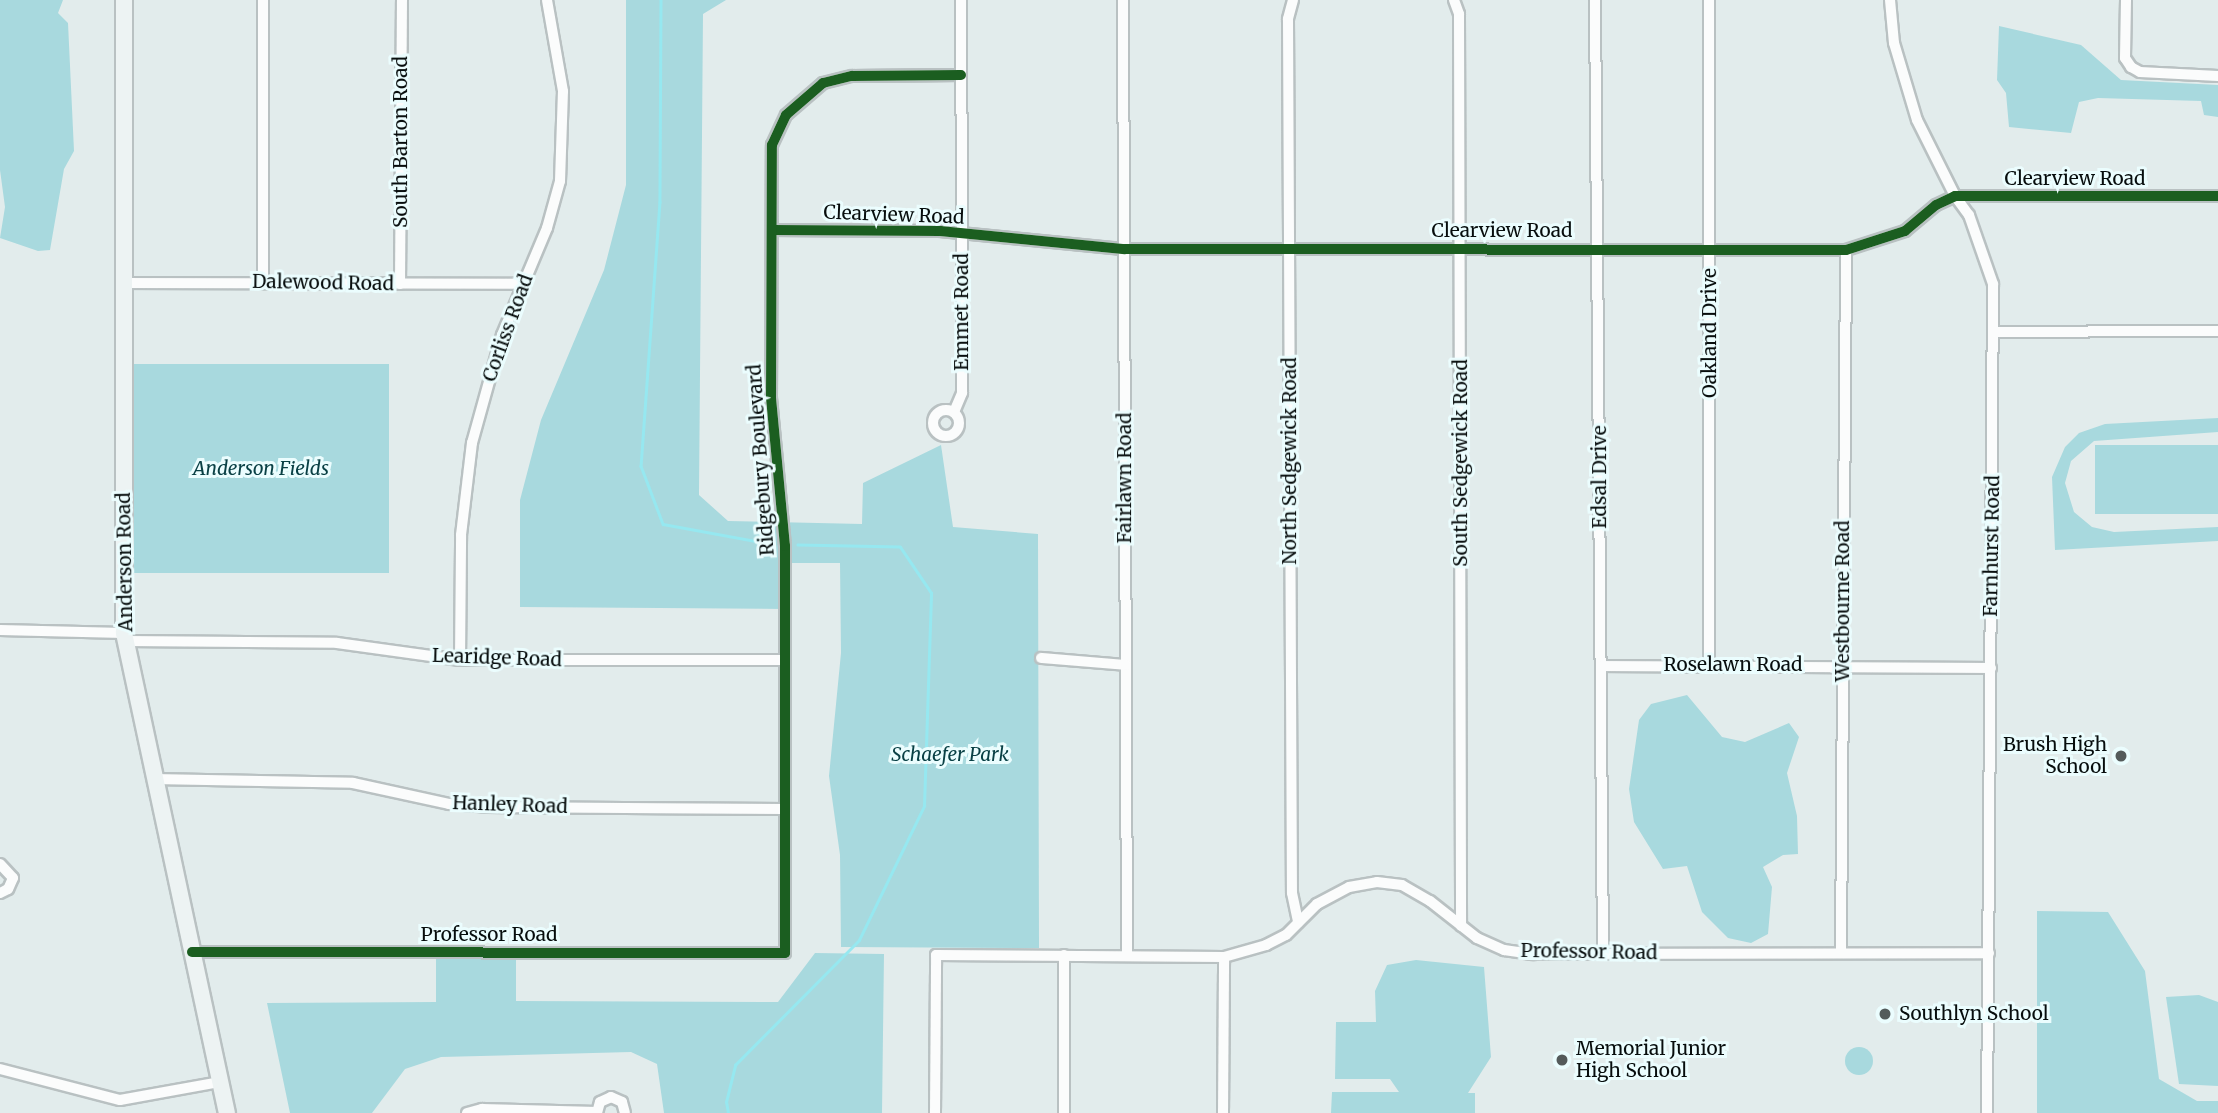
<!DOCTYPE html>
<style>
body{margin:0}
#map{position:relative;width:2218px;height:1113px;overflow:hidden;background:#e2ecec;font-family:Merriweather,serif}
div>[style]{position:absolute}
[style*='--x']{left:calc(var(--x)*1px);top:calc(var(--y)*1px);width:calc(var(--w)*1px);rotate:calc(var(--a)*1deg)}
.green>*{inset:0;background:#a8d9de;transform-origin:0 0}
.round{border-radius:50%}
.stream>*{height:2.5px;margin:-1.25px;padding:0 1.25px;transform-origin:1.25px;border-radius:1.25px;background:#96e8f0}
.roads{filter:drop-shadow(2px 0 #b9c1c2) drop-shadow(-2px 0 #b9c1c2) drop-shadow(0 2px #b9c1c2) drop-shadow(0 -2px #b9c1c2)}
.street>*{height:10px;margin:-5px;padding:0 5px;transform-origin:5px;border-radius:5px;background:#fbfcfc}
.street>.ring{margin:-5px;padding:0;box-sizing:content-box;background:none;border:10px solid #fbfcfc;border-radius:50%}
.secondary>*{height:16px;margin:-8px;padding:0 8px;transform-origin:8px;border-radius:8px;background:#edf3f3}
.cycleway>*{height:10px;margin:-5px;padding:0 5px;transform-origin:5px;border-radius:5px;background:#1b5e20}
.dots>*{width:19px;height:19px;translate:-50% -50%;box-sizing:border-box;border:4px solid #ebfdfe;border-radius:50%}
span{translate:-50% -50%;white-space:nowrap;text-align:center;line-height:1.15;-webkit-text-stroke:6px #ebfdfe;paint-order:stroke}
.street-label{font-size:19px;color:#070d0d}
.park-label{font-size:19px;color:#094045;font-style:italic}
.poi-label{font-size:19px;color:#070d0d}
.right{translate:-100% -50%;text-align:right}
.left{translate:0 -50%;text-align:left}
</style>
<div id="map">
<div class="green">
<i style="clip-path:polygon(0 0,63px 0,58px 13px,68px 23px,74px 151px,64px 169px,50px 250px,38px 251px,0 238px,5px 207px,0 170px)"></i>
<i style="clip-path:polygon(626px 0,726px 0,703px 14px,699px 495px,728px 521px,862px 524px,863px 483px,941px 445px,953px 527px,1038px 534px,1039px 948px,841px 947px,840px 855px,829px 776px,841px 653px,840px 563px,786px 563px,785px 609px,520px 607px,520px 500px,541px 420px,604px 270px,626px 185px)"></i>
<i style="clip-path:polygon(1999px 26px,2081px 45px,2121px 80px,2218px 85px,2218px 117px,2204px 115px,2201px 101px,2098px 98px,2079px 102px,2071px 133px,2009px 127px,2006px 93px,1997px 80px)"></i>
<i style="left:389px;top:364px;width:209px;height:257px;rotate:90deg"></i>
<i style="clip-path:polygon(2218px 418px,2218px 432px,2094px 441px,2071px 461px,2065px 483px,2074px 512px,2092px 527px,2114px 532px,2218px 527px,2218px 541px,2055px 550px,2052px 477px,2065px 447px,2079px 433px,2105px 424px)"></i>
<i style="left:2218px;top:445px;width:69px;height:123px;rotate:90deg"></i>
<i style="clip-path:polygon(1687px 695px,1722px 737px,1745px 742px,1789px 723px,1799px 737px,1787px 773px,1797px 816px,1798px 854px,1783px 855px,1763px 867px,1772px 887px,1768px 934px,1751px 943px,1728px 938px,1702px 912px,1687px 866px,1663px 869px,1634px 822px,1629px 789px,1639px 720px,1651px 704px)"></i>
<i style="clip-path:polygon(2037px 911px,2108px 912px,2145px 971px,2159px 1079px,2197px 1101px,2218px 1101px,2218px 1113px,2037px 1113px)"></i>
<i style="clip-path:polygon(436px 952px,516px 953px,516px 1001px,778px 1002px,815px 953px,884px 954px,882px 1113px,664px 1113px,657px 1064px,631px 1052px,441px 1057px,405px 1069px,372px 1113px,290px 1113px,267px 1003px,436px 1002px)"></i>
<i style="clip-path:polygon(1416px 960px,1484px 967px,1491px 1057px,1468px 1093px,1475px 1093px,1475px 1113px,1331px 1113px,1332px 1092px,1399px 1092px,1390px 1079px,1335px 1079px,1336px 1022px,1376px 1022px,1375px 991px,1387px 965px)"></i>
<i style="clip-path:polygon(2199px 995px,2218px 1002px,2218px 1086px,2179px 1084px,2166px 997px)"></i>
<i class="round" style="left:1845px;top:1047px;width:28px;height:28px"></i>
</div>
<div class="stream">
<i style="--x:661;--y:0;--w:202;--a:90.3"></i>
<i style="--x:660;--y:202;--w:265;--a:94.1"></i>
<i style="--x:641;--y:466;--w:62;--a:69.2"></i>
<i style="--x:663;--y:524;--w:111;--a:10.4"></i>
<i style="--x:728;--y:1113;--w:11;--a:-100"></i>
<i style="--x:726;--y:1102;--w:38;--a:-76"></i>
<i style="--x:735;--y:1065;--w:176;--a:-45.2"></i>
<i style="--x:859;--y:940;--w:149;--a:-64.1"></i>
<i style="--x:924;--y:806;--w:213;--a:-88.1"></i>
<i style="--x:931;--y:593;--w:55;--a:-124"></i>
<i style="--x:900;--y:547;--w:102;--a:-178.9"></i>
</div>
<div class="roads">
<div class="street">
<i style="--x:263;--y:0;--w:282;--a:90"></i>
<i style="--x:1123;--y:0;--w:955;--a:89.76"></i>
<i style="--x:1293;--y:0;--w:20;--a:105"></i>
<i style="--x:1288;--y:19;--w:874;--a:89.74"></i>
<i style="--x:1292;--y:893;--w:30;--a:78"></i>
<i style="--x:1454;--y:0;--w:15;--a:70"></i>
<i style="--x:1459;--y:14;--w:912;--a:89.87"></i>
<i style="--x:1595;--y:0;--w:954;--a:89.52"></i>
<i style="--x:1709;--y:0;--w:666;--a:90"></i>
<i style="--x:1890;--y:0;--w:43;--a:84.7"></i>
<i style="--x:1894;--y:43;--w:80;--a:73.4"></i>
<i style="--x:1917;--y:120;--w:85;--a:63.4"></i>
<i style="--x:1955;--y:196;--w:24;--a:54"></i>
<i style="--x:1969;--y:215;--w:73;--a:70.8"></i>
<i style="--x:1993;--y:284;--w:829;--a:90.41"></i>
<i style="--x:2126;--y:0;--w:58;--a:91"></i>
<i style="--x:2125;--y:58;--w:11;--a:56"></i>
<i style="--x:2131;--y:67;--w:10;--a:29"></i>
<i style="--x:2140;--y:72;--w:78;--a:2.9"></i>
<i style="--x:772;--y:230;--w:168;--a:0.3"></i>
<i style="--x:940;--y:231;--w:186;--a:5.6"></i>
<i style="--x:1125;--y:249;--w:721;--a:0.08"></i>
<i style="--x:1846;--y:250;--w:62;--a:-17.9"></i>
<i style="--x:1905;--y:231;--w:40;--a:-40"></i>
<i style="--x:1936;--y:205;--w:21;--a:-25"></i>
<i style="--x:1955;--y:196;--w:263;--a:0"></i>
<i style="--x:123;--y:283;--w:400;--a:0.1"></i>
<i style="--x:400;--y:284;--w:284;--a:-89.6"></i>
<i style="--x:1995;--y:332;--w:223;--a:-0.3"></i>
<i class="ring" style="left:933px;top:410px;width:16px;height:16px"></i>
<i style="--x:954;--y:412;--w:21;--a:-67"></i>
<i style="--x:962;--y:393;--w:393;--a:-90.1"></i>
<i style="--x:0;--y:630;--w:124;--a:1.4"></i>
<i style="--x:126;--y:641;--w:211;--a:0.5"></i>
<i style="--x:337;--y:643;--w:124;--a:7.9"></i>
<i style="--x:460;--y:660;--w:325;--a:0"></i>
<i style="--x:1041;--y:658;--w:85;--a:4.7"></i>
<i style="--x:460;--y:660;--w:125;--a:-89.5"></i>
<i style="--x:461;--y:535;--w:93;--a:-83.2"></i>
<i style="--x:472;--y:443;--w:112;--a:-74.5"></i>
<i style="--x:502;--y:335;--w:116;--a:-67.2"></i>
<i style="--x:547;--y:228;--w:49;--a:-74.5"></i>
<i style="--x:560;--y:181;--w:90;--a:-88.1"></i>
<i style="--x:563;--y:91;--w:92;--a:-100"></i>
<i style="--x:1602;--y:666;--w:389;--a:0.3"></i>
<i style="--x:153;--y:779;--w:200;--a:1.1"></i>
<i style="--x:353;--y:783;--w:98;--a:12.3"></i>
<i style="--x:449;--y:804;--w:39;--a:4"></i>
<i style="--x:488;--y:807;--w:296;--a:0.4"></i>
<i style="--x:0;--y:864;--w:19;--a:47"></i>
<i style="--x:13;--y:878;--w:12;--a:114"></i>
<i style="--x:8;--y:889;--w:9;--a:153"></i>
<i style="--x:192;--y:952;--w:593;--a:0.1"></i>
<i style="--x:785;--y:953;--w:407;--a:-90"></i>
<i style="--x:785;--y:546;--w:149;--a:-95.4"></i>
<i style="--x:771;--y:398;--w:253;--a:-89.8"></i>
<i style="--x:772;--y:145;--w:33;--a:-65"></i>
<i style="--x:786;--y:115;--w:49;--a:-40.9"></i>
<i style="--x:823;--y:83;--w:30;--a:-14"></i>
<i style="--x:852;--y:76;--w:109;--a:-0.5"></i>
<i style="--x:1841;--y:953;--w:703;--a:-89.59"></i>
<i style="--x:1064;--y:955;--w:158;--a:90"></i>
<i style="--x:0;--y:1069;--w:124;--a:14.5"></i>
<i style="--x:120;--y:1100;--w:102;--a:-10.2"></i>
<i style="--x:467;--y:1113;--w:16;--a:-15"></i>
<i style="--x:482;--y:1109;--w:115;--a:1.5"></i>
<i style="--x:597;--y:1113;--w:11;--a:-75"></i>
<i style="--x:600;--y:1102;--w:12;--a:-24"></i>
<i style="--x:611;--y:1097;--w:12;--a:24"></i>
<i style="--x:622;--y:1102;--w:11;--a:75"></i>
<i style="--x:935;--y:1113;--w:158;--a:-89.6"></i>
<i style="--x:936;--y:955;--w:288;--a:0.4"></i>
<i style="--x:1224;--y:957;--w:44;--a:-15.9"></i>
<i style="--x:1266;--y:945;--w:22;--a:-27"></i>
<i style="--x:1286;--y:935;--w:44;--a:-45"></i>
<i style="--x:1317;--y:904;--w:36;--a:-28"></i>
<i style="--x:1349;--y:887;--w:28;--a:-10"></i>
<i style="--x:1377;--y:882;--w:25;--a:7"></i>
<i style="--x:1402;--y:885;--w:32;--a:30"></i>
<i style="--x:1430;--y:901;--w:60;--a:38.2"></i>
<i style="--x:1477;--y:938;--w:30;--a:24"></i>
<i style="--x:1504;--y:950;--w:30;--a:8"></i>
<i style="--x:1534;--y:954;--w:455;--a:-0.1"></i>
<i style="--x:1223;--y:1113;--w:156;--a:-89.6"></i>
</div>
<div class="secondary">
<i style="--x:124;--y:0;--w:633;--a:90"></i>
<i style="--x:124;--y:633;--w:491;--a:77.9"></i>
</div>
</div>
<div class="cycleway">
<i style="--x:772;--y:230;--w:168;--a:0.3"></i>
<i style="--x:940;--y:231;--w:186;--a:5.6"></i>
<i style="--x:1125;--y:249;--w:721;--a:0.08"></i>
<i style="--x:1846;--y:250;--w:62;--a:-17.9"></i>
<i style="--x:1905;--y:231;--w:40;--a:-40"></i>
<i style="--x:1936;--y:205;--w:21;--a:-25"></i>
<i style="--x:1955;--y:196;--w:263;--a:0"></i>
<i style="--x:192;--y:952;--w:593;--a:0.1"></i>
<i style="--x:785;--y:953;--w:407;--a:-90"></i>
<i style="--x:785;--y:546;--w:149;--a:-95.4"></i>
<i style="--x:771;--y:398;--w:253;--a:-89.8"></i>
<i style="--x:772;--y:145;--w:33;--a:-65"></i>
<i style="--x:786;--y:115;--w:49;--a:-40.9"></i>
<i style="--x:823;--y:83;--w:30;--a:-14"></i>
<i style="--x:852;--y:76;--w:109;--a:-0.5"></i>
</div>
<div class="dots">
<i style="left:2121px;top:756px;background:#545b5b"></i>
<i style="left:1885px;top:1014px;background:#545b5b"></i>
<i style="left:1562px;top:1060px;background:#545b5b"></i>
</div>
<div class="street-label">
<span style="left:401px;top:142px;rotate:-90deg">South Barton Road</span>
<span style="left:2075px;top:179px">Clearview Road</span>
<span style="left:894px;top:215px;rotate:2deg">Clearview Road</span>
<span style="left:1502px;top:231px">Clearview Road</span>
<span style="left:323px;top:283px;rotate:1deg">Dalewood Road</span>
<span style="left:962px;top:312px;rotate:-90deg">Emmet Road</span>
<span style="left:508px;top:328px;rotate:-70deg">Corliss Road</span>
<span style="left:1710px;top:333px;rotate:-90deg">Oakland Drive</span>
<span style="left:761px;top:460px;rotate:-94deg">Ridgebury Boulevard</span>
<span style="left:1290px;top:461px;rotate:-90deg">North Sedgewick Road</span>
<span style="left:1461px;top:463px;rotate:-90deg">South Sedgewick Road</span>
<span style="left:1600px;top:477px;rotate:-90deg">Edsal Drive</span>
<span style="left:1125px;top:478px;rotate:-90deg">Fairlawn Road</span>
<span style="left:1992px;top:546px;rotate:-89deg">Farnhurst Road</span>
<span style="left:125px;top:562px;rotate:-91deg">Anderson Road</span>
<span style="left:1843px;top:601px;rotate:-90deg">Westbourne Road</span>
<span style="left:497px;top:658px;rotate:2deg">Learidge Road</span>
<span style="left:1733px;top:665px">Roselawn Road</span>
<span style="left:510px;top:805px;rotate:2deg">Hanley Road</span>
<span style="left:489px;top:935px">Professor Road</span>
<span style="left:1589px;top:952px;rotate:1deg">Professor Road</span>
</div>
<div class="park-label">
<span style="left:261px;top:469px">Anderson Fields</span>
<span style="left:950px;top:755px">Schaefer Park</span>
</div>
<div class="poi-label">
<span class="right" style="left:2107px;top:756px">Brush High<br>School</span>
<span class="left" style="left:1899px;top:1014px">Southlyn School</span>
<span class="left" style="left:1576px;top:1060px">Memorial Junior<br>High School</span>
</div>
</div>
